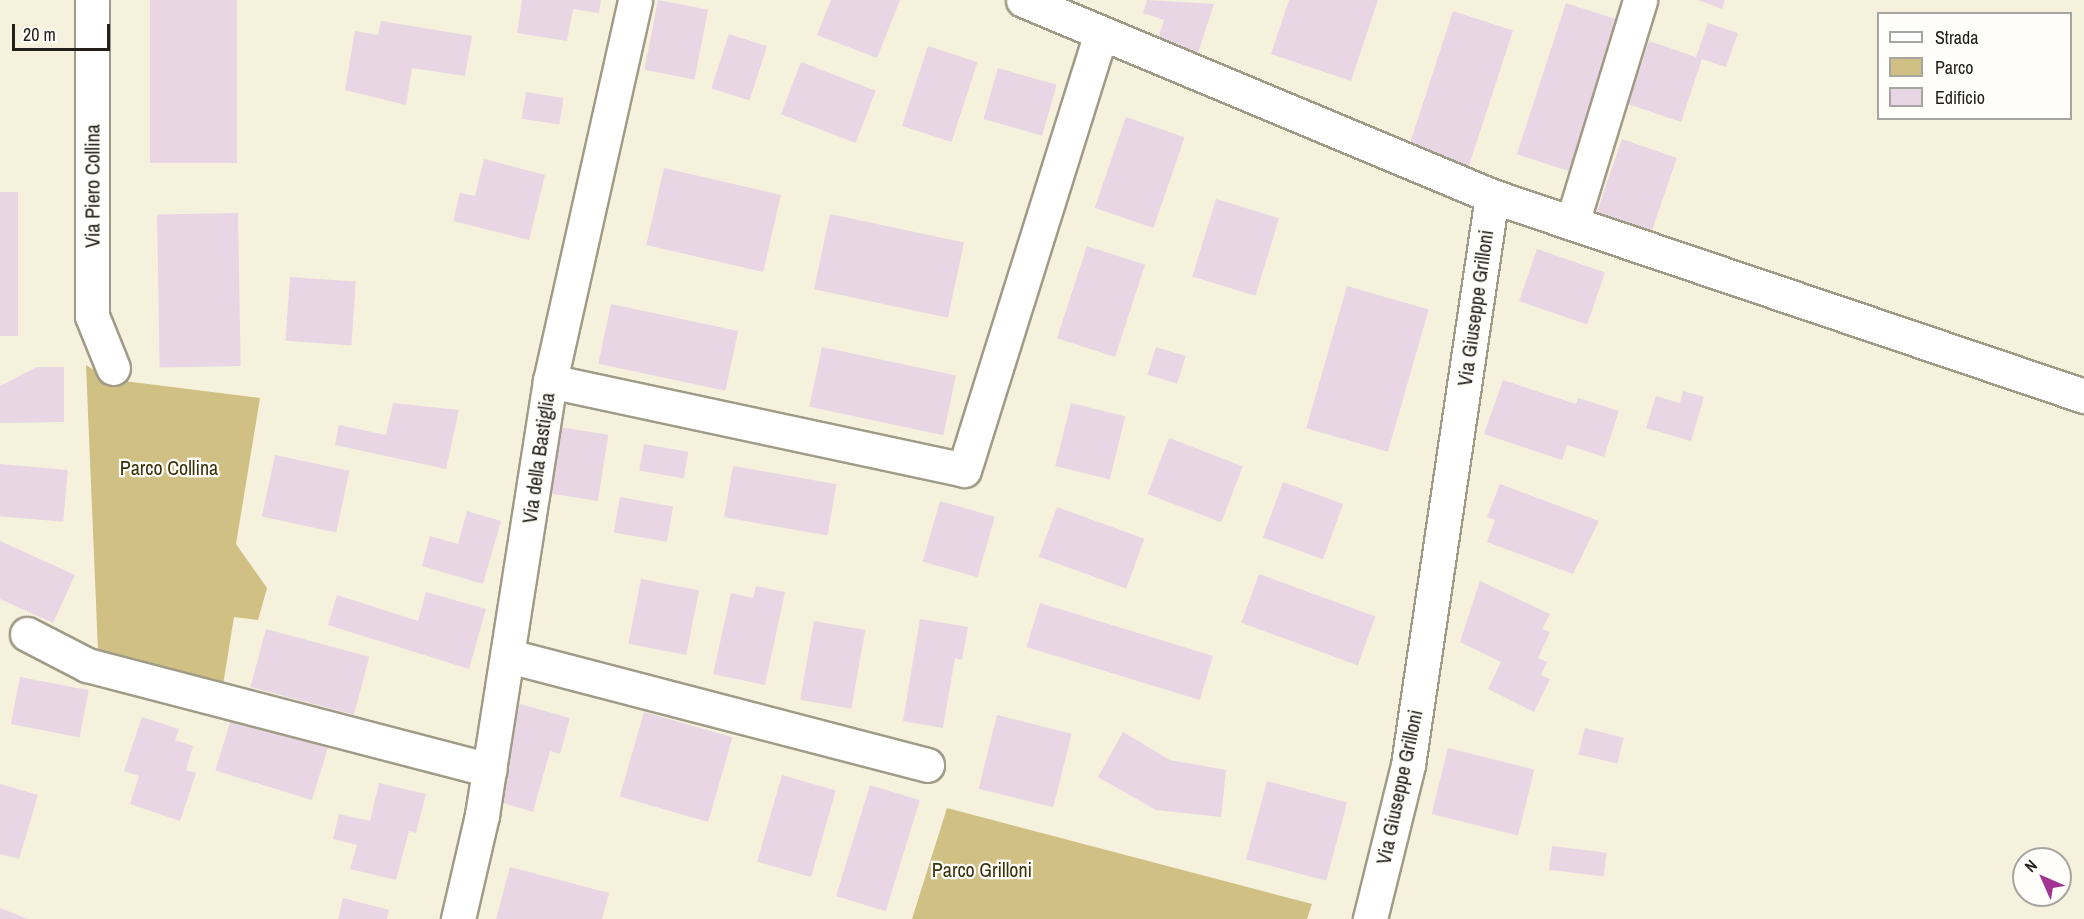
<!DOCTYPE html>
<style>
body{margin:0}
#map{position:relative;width:2084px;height:919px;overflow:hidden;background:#f6f1dc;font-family:"Archivo Narrow",sans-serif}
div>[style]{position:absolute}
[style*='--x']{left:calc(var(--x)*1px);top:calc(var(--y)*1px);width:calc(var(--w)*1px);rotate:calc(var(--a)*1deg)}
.green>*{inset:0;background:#d0c084}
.building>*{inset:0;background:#e9d6e5;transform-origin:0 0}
.roads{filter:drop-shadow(2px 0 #a09b87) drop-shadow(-2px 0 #a09b87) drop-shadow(0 2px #a09b87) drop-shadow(0 -2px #a09b87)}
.minor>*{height:33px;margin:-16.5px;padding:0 16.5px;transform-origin:16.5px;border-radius:16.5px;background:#fff}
span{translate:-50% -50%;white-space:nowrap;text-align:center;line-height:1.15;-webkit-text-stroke:4.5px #fffefa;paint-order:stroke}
.street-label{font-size:20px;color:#222019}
.park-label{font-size:20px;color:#3a3008}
.legend{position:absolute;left:1877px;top:12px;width:195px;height:108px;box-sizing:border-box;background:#fffefa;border:2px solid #a7a5a0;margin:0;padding:8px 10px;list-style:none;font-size:18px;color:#222019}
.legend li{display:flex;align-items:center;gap:12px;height:30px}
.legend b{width:30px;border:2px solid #a7a5a0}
.north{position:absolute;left:2012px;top:847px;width:60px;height:60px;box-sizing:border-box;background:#fffefa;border:2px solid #a7a5a0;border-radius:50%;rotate:315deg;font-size:16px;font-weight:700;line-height:24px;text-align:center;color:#222019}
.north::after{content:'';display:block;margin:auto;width:21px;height:27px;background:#a23492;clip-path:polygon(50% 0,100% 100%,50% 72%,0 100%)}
.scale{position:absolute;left:12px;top:24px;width:98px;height:27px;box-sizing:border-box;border:3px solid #222019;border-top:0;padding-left:8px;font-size:18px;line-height:21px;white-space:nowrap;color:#222019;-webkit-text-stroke:4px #fffefa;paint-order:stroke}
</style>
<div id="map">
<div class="green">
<i style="clip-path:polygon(86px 365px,108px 379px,260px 398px,236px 544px,267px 588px,258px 620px,234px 617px,223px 685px,98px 651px)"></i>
<i style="clip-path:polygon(947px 808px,1312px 904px,1307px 919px,912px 919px)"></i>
</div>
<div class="building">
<i style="left:150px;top:0;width:87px;height:163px"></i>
<i style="clip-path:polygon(522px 0,601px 0,599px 13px,573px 9px,567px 41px,517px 33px)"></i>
<i style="left:658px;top:0;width:51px;height:71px;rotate:11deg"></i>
<i style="clip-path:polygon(831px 0,900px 0,877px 58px,817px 35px)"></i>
<i style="clip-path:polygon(1147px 0,1214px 4px,1198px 53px,1158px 39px,1164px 20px,1143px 13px)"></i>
<i style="clip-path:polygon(1289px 0,1378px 0,1351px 81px,1271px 54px)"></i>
<i style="clip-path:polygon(1698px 0,1725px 0,1722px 9px)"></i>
<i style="left:1566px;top:3px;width:60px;height:159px;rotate:18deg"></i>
<i style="left:1453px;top:11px;width:63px;height:146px;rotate:18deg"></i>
<i style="clip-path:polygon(381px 21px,472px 36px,465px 76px,412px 68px,406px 105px,345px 90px,355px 31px,378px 35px)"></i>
<i style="clip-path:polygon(1708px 23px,1738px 33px,1726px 67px,1702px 59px,1681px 122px,1628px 104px,1649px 41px,1696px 57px)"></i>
<i style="left:729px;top:34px;width:40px;height:57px;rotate:18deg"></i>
<i style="left:928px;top:46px;width:52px;height:84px;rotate:18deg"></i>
<i style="left:801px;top:62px;width:80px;height:56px;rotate:21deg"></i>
<i style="left:998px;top:68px;width:61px;height:53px;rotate:16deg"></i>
<i style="left:526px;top:92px;width:38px;height:27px;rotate:9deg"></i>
<i style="left:1126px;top:117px;width:62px;height:96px;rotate:19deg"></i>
<i style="left:1622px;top:139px;width:58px;height:88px;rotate:19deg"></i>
<i style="clip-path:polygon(484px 159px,545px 175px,529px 240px,453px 221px,460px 193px,475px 196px)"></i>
<i style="left:664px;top:168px;width:120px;height:79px;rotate:13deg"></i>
<i style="left:0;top:192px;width:18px;height:144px"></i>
<i style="left:1216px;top:199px;width:66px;height:81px;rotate:17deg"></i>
<i style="left:238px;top:213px;width:153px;height:81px;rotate:89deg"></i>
<i style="left:830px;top:214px;width:137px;height:77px;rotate:12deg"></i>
<i style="left:1087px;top:246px;width:61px;height:97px;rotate:18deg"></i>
<i style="left:1537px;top:249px;width:72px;height:55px;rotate:19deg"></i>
<i style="left:290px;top:277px;width:66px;height:64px;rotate:4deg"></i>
<i style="left:1347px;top:286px;width:85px;height:148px;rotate:16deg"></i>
<i style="left:611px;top:304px;width:130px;height:61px;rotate:12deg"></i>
<i style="left:822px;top:347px;width:137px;height:61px;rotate:12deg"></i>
<i style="left:1156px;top:347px;width:31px;height:29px;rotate:17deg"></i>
<i style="clip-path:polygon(37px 367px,64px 367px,64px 422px,0 423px,0 386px)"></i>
<i style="clip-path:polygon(1503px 380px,1576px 404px,1578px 398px,1619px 411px,1604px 457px,1567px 445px,1562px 460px,1484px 434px)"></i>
<i style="clip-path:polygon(1683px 391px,1704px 397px,1691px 441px,1646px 428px,1656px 396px,1680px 403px)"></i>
<i style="clip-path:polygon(393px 403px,459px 410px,446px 469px,335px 445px,339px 425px,386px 435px)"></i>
<i style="left:1071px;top:403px;width:56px;height:65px;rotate:14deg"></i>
<i style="left:553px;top:426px;width:56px;height:67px;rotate:9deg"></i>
<i style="left:1169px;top:438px;width:79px;height:60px;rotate:21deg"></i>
<i style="left:644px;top:444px;width:45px;height:27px;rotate:10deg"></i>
<i style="left:275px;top:455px;width:76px;height:63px;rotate:12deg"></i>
<i style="left:0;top:464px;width:68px;height:52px;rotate:5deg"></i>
<i style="left:733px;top:466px;width:105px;height:52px;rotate:10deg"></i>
<i style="left:1283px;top:482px;width:64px;height:59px;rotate:20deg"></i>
<i style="clip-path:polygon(1500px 484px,1599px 521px,1573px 574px,1487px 542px,1495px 520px,1487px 517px)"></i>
<i style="left:620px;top:497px;width:54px;height:36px;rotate:10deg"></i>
<i style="left:940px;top:501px;width:57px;height:63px;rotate:16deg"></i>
<i style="left:1057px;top:507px;width:93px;height:53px;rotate:20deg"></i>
<i style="clip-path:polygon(467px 511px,501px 521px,483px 584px,422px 566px,430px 536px,458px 544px)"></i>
<i style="clip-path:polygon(0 541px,75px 575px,53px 623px,0 599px)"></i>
<i style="left:1259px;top:574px;width:124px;height:52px;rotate:20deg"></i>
<i style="left:641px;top:579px;width:59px;height:66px;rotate:11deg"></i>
<i style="clip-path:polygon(1480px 581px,1550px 614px,1542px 629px,1550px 632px,1538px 658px,1547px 662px,1541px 675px,1550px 679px,1534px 712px,1488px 689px,1501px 662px,1460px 642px)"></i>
<i style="clip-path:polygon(756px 586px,785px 592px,765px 685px,713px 674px,731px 593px,753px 598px)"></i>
<i style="clip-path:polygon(426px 592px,486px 609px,469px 669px,328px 625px,337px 595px,418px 621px)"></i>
<i style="left:1040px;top:603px;width:181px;height:46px;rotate:17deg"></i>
<i style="clip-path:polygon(920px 619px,968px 627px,962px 660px,955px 658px,943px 728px,903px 721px)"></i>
<i style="left:814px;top:621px;width:52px;height:80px;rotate:10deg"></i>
<i style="left:266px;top:629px;width:107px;height:60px;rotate:15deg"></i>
<i style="left:20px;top:677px;width:70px;height:48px;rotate:11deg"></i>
<i style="clip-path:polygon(520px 704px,570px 718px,560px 754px,550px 751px,533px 812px,491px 799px)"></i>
<i style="left:644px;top:712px;width:92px;height:88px;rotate:16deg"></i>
<i style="left:997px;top:715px;width:77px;height:76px;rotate:14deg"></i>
<i style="left:232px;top:716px;width:101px;height:57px;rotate:17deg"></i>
<i style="clip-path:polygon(142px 717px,179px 729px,175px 740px,193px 746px,186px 770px,196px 773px,180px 821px,130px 804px,139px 776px,124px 771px)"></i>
<i style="left:1585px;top:728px;width:40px;height:27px;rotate:14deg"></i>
<i style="clip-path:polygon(1123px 732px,1170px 760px,1226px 770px,1221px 817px,1156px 810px,1098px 777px)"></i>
<i style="left:1448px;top:748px;width:89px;height:68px;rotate:14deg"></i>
<i style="left:782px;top:775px;width:56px;height:90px;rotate:16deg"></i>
<i style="left:1267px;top:781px;width:83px;height:81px;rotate:15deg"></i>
<i style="clip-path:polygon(379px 783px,426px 794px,416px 833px,409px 831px,396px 880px,350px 869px,357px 845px,333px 839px,339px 814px,370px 821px)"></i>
<i style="clip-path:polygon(0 784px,38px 795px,19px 859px,0 854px)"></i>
<i style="left:870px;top:785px;width:52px;height:116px;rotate:17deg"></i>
<i style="left:1552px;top:846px;width:55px;height:24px;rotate:7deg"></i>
<i style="clip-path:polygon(510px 867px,609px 893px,602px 919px,496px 919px)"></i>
<i style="clip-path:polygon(343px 898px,389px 910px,387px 919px,338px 919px)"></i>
<i style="clip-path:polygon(0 908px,28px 919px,0 919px)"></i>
</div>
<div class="roads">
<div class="minor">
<i style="--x:92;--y:0;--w:316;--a:90"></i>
<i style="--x:92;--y:316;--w:56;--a:68"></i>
<i style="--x:1023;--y:0;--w:508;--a:22.68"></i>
<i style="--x:1492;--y:196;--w:575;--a:98.4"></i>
<i style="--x:1408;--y:765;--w:159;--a:103.9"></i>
<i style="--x:1492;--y:196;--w:625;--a:18.67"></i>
<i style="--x:1572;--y:223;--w:233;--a:-73"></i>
<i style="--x:550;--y:381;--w:423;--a:12.1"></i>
<i style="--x:964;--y:470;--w:457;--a:-72.6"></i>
<i style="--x:27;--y:634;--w:68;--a:27.3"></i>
<i style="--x:87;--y:665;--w:416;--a:14.6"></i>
<i style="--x:509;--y:656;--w:432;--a:14.6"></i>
<i style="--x:458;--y:919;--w:107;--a:-77"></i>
<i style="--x:482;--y:815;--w:439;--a:-81.1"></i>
<i style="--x:550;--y:381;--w:390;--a:-77.4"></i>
</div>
</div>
<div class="street-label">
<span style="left:92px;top:186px;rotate:-90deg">Via Piero Collina</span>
<span style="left:1475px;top:308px;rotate:-82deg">Via Giuseppe Grilloni</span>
<span style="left:538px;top:458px;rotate:-82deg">Via della Bastiglia</span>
<span style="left:1399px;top:787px;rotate:-78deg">Via Giuseppe Grilloni</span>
</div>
<div class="park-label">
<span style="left:169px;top:467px">Parco Collina</span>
<span style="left:982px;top:869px">Parco Grilloni</span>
</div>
<ul class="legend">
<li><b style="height:8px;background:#fff"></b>Strada</li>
<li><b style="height:16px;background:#d0c084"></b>Parco</li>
<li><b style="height:16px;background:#e9d6e5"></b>Edificio</li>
</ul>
<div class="north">N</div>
<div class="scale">20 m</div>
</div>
